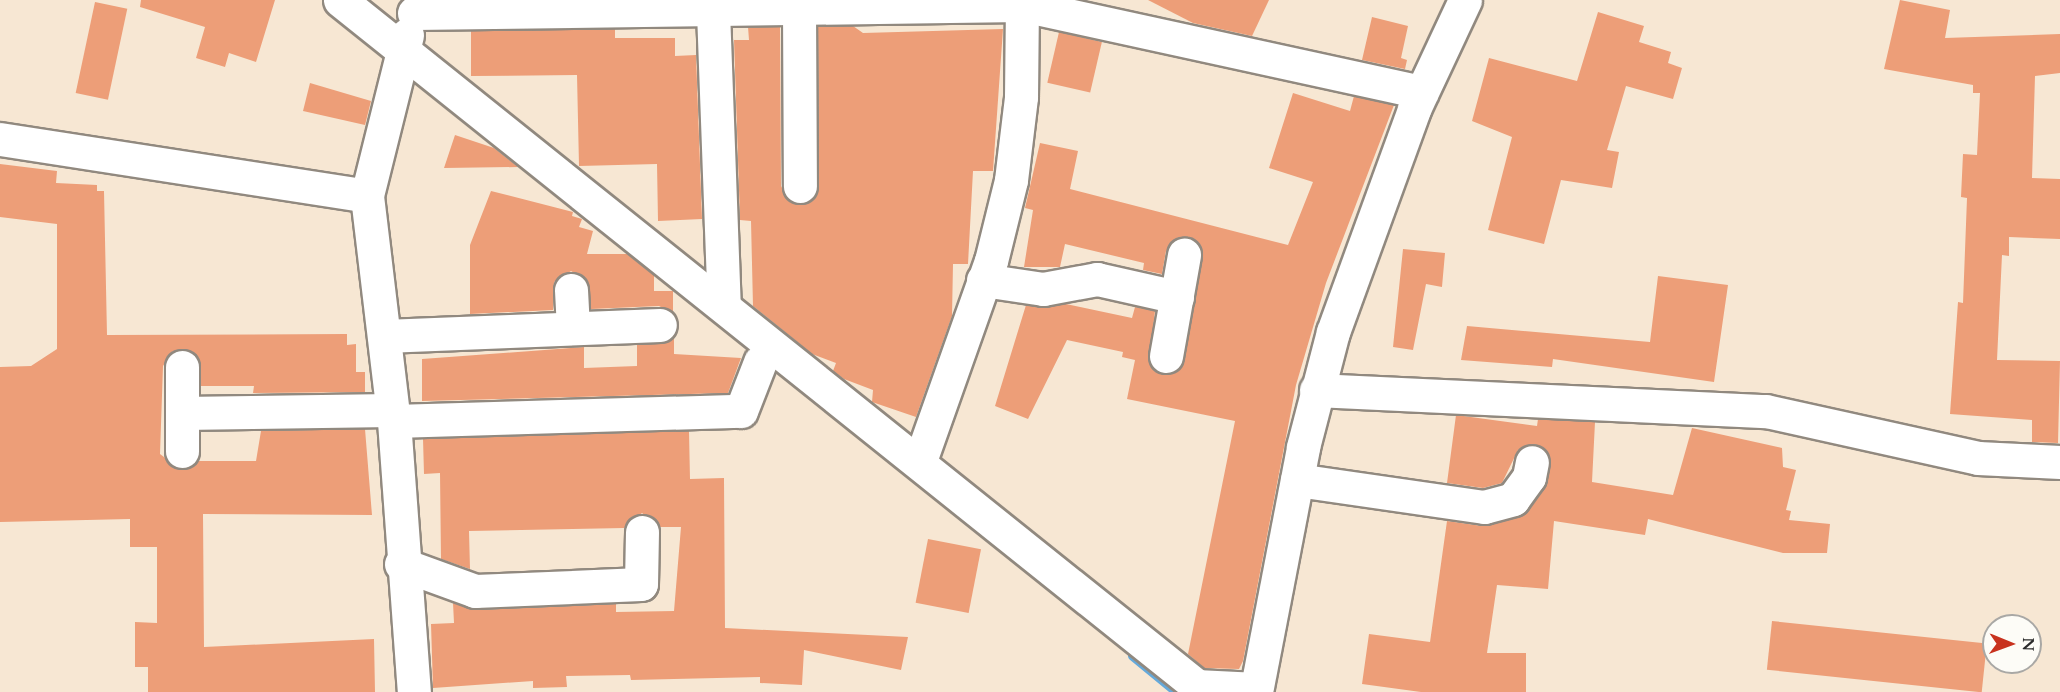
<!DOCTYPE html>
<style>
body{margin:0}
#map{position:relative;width:2060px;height:692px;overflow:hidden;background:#f7e7d3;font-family:Cardo,serif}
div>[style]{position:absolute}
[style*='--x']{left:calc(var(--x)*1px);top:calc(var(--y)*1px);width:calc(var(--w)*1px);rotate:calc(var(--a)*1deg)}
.stream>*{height:10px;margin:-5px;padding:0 5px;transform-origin:5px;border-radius:5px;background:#65a9da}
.building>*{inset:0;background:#ed9e78;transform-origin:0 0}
.roads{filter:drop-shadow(2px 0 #91897f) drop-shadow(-2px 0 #91897f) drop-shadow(0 2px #91897f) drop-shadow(0 -2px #91897f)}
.minor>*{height:33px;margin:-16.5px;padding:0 16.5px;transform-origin:16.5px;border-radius:16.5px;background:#fff}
span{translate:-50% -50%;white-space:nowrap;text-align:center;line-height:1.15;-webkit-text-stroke:6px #fdfcf7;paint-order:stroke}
.north{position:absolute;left:1982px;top:614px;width:60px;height:60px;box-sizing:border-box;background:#fdfcf7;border:2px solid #a9a8a5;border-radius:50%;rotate:91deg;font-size:16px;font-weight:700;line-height:24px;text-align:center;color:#2b2b2b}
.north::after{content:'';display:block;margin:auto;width:21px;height:27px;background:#c8321e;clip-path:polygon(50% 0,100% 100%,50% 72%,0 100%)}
</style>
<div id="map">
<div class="stream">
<i style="--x:1133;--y:656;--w:57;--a:39.3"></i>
</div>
<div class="building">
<i style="clip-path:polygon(141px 0,275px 0,256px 62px,229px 53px,225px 67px,196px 58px,205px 27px,140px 7px)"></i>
<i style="clip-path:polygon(1148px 0,1269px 0,1252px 36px,1193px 23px)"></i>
<i style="clip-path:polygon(1900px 0,1950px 10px,1945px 38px,2060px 34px,2060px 73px,2035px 76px,2032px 178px,2060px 179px,2060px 239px,2009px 237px,2009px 256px,2002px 255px,1997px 360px,2060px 361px,2058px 443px,2032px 442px,2032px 420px,1950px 414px,1958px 302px,1963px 303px,1967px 198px,1961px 197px,1963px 154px,1977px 155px,1980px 93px,1973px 93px,1973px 85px,1884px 69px)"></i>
<i style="left:95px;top:2px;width:33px;height:93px;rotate:12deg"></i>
<i style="clip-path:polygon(1598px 12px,1644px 26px,1639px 42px,1671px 52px,1668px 63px,1682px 68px,1673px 99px,1626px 86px,1607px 150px,1619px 152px,1612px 188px,1561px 180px,1544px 244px,1488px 230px,1512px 137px,1472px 121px,1489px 58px,1577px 81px)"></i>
<i style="clip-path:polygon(1372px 17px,1408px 26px,1401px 58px,1407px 60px,1405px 69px,1362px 60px)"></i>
<i style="clip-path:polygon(818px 26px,853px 26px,863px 33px,1003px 29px,993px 171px,973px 171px,968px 264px,953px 264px,952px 316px,916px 417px,872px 402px,873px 390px,844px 379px,833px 371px,836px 363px,812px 354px,753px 306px,751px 221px,740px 220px,734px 40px,749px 40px,748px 27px,780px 27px,781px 186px,790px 202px,801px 205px,816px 196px,819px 186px)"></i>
<i style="clip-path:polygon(615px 29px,615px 38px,675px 38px,675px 56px,696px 55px,702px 219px,658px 221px,657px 164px,579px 166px,577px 75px,471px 76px,471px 31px)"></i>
<i style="left:1059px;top:32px;width:44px;height:52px;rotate:13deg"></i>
<i style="clip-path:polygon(310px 83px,371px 101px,365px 125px,303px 111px)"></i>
<i style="clip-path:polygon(1293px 93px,1350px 111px,1354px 96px,1394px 105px,1326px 283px,1296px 385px,1243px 661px,1239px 669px,1204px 668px,1188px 654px,1235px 421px,1127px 399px,1135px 360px,1122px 357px,1123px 352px,1067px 340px,1028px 419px,995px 406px,1026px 305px,1066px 304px,1132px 318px,1135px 307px,1155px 311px,1149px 363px,1163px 374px,1180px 368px,1201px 248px,1188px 237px,1177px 238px,1166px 251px,1162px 274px,1143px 270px,1144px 263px,1065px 244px,1060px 267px,1024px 267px,1033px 210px,1025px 208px,1040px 143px,1078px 151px,1070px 189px,1288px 245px,1313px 182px,1269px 168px)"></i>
<i style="clip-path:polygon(455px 135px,494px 148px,518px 167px,444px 168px)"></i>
<i style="clip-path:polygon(0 164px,57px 171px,56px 183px,97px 185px,97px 191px,104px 191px,107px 335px,347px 334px,347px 345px,356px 344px,356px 372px,365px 372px,365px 392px,253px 393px,254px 386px,201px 386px,198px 357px,191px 351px,173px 351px,163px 366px,160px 454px,181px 470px,198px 461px,256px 461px,261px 431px,365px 429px,372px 515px,203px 514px,204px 647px,374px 639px,375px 692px,148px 692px,148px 667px,135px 667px,135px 622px,157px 623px,157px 547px,130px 547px,130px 519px,0 522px,0 367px,31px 366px,57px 349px,57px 224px,0 217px)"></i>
<i style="clip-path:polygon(491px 191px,573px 212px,572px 216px,582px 219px,579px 227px,593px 231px,587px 254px,627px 254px,654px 275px,654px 291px,673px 291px,673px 313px,659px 306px,591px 309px,587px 280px,571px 271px,554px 282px,553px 310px,470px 314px,470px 245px)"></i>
<i style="clip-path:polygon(1403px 249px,1445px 253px,1442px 287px,1426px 284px,1413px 350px,1393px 347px)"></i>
<i style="clip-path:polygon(1658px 276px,1728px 285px,1714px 382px,1553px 359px,1552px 367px,1461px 360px,1467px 326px,1650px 342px)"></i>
<i style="clip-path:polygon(674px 337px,674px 354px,741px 358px,728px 393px,422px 401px,422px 359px,584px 347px,584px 368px,637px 366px,637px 345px)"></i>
<i style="clip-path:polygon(1456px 415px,1537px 426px,1538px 419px,1595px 422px,1592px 482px,1673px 495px,1692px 428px,1782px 448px,1783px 467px,1796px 470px,1786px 510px,1791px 511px,1789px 520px,1830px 524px,1827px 553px,1783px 553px,1648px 519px,1645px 535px,1554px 521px,1548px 589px,1497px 585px,1487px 653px,1526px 653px,1526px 692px,1421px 692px,1362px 684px,1369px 634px,1430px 642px,1447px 521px,1482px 526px,1518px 517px,1547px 481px,1550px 457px,1535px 444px,1518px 450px,1502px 483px,1483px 488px,1447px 483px)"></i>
<i style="clip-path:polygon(689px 431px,690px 479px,724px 478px,725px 628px,908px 637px,901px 670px,804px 650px,802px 685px,760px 683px,760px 677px,631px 680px,630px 675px,566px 676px,567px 687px,533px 688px,533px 681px,433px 688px,431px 624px,454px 623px,453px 603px,476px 610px,616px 604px,616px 612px,674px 611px,681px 527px,660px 527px,642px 513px,624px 528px,469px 531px,470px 569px,441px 559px,440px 473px,424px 474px,423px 439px)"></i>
<i style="left:928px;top:539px;width:54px;height:65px;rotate:11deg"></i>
<i style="left:1772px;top:621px;width:216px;height:49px;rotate:6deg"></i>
</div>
<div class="roads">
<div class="minor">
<i style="--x:340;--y:0;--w:1098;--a:38.68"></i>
<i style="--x:1197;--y:686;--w:59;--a:2.9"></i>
<i style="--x:799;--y:9;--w:177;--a:89.7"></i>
<i style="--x:713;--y:11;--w:295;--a:87.9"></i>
<i style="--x:414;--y:13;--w:608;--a:-0.75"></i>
<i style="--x:1022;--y:5;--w:409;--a:12.3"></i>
<i style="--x:407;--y:35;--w:166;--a:104"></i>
<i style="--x:367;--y:196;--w:227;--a:83.2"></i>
<i style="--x:394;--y:421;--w:272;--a:85.8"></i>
<i style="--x:0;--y:139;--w:371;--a:8.8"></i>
<i style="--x:983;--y:280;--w:61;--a:8.5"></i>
<i style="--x:1043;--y:289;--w:55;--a:-10.5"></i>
<i style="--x:1097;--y:279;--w:82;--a:12.7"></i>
<i style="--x:571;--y:290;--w:38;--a:87"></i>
<i style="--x:384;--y:336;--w:276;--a:-2.3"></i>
<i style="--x:1166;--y:356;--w:103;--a:-79.9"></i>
<i style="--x:1316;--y:390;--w:450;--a:2.7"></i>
<i style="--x:1766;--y:411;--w:217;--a:12.5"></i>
<i style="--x:1978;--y:458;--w:82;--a:2.8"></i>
<i style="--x:182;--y:413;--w:210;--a:-0.8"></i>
<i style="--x:394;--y:421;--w:347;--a:-1.7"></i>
<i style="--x:741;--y:411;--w:53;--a:-68.8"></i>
<i style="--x:182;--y:451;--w:84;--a:-90"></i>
<i style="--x:920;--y:461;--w:212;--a:-70.5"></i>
<i style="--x:991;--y:261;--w:83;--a:-76.1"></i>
<i style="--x:1011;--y:180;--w:84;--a:-83.1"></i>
<i style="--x:1021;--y:97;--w:97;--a:-89.4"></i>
<i style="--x:1297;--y:480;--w:189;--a:8.2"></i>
<i style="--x:1484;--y:507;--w:30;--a:-15"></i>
<i style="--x:1513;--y:499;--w:27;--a:-54"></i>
<i style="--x:1529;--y:477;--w:15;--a:-79"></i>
<i style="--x:401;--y:564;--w:79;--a:20"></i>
<i style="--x:475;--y:591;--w:166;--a:-2.4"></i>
<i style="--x:641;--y:584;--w:52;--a:-88.9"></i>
<i style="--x:1256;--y:692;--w:249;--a:-79.1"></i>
<i style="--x:1303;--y:447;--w:119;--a:-75.4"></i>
<i style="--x:1333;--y:332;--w:237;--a:-70"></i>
<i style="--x:1414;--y:109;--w:120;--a:-64.9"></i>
</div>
</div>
<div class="north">N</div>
</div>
